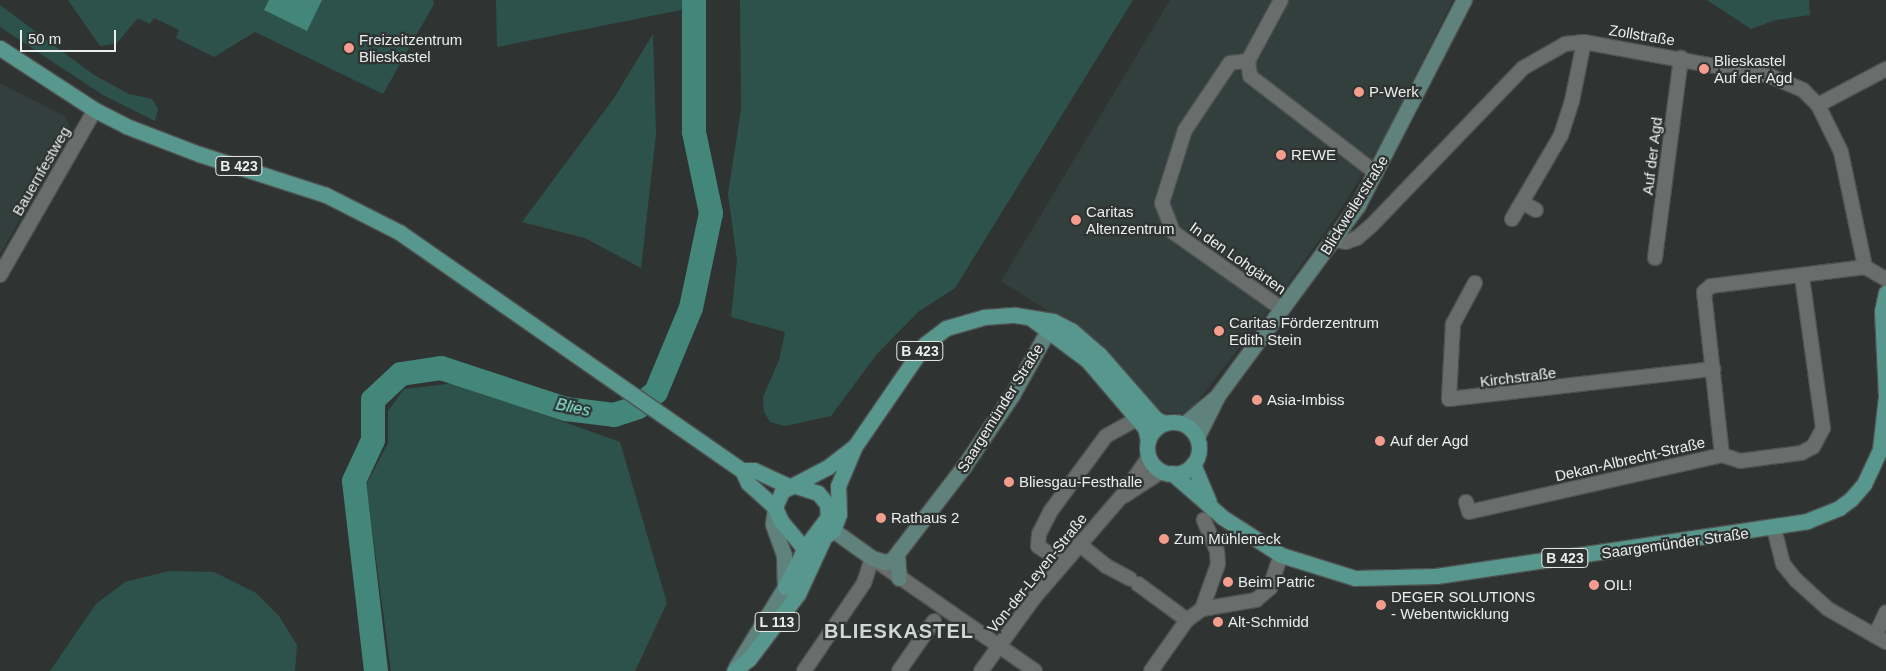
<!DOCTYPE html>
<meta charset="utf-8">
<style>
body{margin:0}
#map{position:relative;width:1886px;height:671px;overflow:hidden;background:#2f3433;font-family:Arial,sans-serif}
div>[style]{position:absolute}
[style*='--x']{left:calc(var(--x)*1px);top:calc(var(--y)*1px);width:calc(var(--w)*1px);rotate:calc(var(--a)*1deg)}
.built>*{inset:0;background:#333f3d}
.green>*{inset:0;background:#2c524b}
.water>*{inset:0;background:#43867a}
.river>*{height:24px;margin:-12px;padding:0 12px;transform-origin:12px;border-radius:12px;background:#43867a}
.roads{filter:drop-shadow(1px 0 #4e5251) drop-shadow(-1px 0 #4e5251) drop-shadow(0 1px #4e5251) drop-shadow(0 -1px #4e5251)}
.street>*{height:14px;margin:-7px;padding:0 7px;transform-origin:7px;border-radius:7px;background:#696e6d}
.secondary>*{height:15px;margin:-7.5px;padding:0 7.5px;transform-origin:7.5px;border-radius:7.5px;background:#60827d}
.primary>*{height:15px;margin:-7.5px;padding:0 7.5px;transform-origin:7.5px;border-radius:7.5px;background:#58978d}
.primary>.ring{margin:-7.5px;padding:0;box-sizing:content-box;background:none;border:15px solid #58978d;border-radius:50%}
.dots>*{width:14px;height:14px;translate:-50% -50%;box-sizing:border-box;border:2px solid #2f3433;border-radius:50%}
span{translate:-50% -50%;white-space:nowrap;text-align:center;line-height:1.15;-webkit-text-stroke:4.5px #2f3433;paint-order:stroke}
.shield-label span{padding:1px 4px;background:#2f3433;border:1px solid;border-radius:4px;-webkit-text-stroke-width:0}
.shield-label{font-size:14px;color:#eaeeed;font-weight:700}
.street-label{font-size:15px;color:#eaeeed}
.poi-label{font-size:15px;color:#eaeeed}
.left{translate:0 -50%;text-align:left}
.water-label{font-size:16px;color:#88efdd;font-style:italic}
.district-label{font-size:20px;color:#d0d7d5;font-weight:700;letter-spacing:1px}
.scale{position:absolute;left:20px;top:30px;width:96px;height:22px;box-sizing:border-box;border:2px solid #eaeeed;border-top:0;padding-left:6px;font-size:15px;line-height:18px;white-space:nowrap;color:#eaeeed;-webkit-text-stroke:4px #2f3433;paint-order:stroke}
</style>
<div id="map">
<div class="built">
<i style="clip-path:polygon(1170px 0,1453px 0,1383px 140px,1339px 212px,1269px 310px,1193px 407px,1181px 414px,1167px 413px,1159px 409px,1096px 341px,1001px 281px)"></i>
<i style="clip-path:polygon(0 83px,66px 117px,71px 131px,0 254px)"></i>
</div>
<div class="green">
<i style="clip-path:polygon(68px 0,433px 0,434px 4px,383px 94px,255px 32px,214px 57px,176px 38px,179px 30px,154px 18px,150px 24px,138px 18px,116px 44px,100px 46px)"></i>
<i style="clip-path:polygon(496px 0,686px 0,681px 10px,497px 47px)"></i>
<i style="clip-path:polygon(740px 0,1133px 0,955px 288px,918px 312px,876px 355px,831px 416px,785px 426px,770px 422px,764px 412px,763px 397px,779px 360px,785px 332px,731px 317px,737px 260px,728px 194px,741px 110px)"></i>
<i style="clip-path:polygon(1707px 0,1809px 0,1810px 15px,1776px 20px,1751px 29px)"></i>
<i style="clip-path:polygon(0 5px,94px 75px,129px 94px,152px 99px,158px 109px,155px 121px,103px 95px,0 27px)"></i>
<i style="clip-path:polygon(653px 34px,656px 134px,641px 268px,585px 238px,522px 222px,614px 98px)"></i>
<i style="clip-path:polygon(455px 383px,620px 442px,667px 603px,635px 671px,391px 671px,366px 485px,388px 443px,388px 411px,404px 389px)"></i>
<i style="clip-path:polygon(169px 571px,214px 572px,256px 593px,279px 616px,297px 645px,295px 671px,50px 671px,96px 604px,125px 582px)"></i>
</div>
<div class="water">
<i style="clip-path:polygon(269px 0,322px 0,307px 31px,264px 10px)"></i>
</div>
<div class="river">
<i style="--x:376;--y:671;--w:191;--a:-96.6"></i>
<i style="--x:354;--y:481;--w:45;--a:-65.1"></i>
<i style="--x:373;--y:440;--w:40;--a:-90"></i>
<i style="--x:373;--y:400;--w:38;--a:-43"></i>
<i style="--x:401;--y:374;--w:40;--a:-8.5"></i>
<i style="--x:441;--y:368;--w:132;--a:18.2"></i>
<i style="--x:566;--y:409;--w:48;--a:7.1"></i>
<i style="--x:614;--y:415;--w:25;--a:-18"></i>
<i style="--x:638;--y:407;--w:23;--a:-40"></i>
<i style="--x:656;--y:392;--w:91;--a:-67.4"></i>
<i style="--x:691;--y:308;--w:97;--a:-78.1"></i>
<i style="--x:711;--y:213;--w:83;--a:-101.9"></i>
<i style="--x:694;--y:132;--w:132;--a:-90"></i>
</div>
<div class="roads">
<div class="street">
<i style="--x:1281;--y:0;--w:69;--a:118.4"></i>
<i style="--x:1248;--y:61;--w:15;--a:82"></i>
<i style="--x:1250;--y:76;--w:159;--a:37.6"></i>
<i style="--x:1248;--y:61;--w:18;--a:174"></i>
<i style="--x:1230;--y:63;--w:81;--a:123.9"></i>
<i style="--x:1185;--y:130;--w:77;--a:107.5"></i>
<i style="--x:1162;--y:203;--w:31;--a:69"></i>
<i style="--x:1173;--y:232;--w:133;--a:35.2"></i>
<i style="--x:1818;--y:105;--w:77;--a:-27.9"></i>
<i style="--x:1522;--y:202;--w:16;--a:30"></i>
<i style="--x:1512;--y:219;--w:97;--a:-59.7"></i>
<i style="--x:1561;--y:135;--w:36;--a:-72"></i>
<i style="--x:1572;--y:101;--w:60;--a:-78.5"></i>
<i style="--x:1335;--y:240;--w:11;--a:10"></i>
<i style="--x:1346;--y:242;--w:12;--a:-20"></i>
<i style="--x:1357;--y:238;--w:18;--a:-41"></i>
<i style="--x:1371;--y:226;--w:219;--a:-46.1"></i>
<i style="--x:1523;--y:68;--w:48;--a:-29.7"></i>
<i style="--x:1565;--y:44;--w:19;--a:-6"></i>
<i style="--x:1584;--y:42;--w:189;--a:10.4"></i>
<i style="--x:1770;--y:76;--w:36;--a:23"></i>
<i style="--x:1803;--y:90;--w:21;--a:45"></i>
<i style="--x:1818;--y:105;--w:52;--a:63.9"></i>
<i style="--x:1841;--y:152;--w:117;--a:78.2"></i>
<i style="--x:1865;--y:267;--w:24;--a:30"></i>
<i style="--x:1655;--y:258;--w:202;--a:-82.6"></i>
<i style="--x:0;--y:275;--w:190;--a:-60.1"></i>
<i style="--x:1475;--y:283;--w:47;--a:118.2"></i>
<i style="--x:1453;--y:324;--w:75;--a:93.1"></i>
<i style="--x:1449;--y:399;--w:266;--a:-6.5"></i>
<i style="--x:1722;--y:455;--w:164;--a:-96.3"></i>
<i style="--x:1704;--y:292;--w:9;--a:-41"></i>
<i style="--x:1711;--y:286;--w:155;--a:-7"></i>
<i style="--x:1124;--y:496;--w:45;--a:-33.3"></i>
<i style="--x:1466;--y:502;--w:10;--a:73"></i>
<i style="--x:1469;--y:512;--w:259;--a:-12.7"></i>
<i style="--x:1722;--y:455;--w:19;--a:18"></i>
<i style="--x:1740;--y:461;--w:62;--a:-7.5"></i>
<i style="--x:1801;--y:453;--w:13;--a:-27"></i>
<i style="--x:1813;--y:447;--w:21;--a:-62"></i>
<i style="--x:1823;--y:428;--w:152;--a:-97.9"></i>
<i style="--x:1774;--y:528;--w:37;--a:76"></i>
<i style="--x:1783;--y:564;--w:21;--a:51"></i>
<i style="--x:1796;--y:580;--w:43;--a:42.2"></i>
<i style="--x:1828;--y:609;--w:67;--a:29.6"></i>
<i style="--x:1079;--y:544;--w:35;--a:39"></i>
<i style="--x:1106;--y:566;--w:27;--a:28"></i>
<i style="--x:1063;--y:563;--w:30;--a:-146"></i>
<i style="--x:1038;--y:546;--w:12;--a:-85"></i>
<i style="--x:1039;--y:534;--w:25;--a:-63"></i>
<i style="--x:1050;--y:512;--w:94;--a:-53.6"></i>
<i style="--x:1106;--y:436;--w:35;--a:-29"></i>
<i style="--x:1138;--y:584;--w:61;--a:36.3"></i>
<i style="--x:1202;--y:609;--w:48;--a:-70.4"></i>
<i style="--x:1218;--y:564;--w:13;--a:-94"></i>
<i style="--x:1217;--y:551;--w:34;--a:-113"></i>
<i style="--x:1875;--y:636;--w:26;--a:-65"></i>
<i style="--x:804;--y:671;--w:107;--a:-55.7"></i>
<i style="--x:864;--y:583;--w:26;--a:-72"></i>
<i style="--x:872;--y:558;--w:198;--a:34.7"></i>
<i style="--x:899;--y:671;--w:61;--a:-55"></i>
<i style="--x:981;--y:671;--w:90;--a:-54"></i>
<i style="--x:1034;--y:598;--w:133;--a:-49.3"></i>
<i style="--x:1121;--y:497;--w:49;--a:-55"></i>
<i style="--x:1151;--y:671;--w:62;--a:-54.8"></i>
<i style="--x:1187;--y:620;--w:19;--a:-36"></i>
<i style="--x:1202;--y:609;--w:55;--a:-9.5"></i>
<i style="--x:1256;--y:600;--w:18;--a:-41"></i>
<i style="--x:1270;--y:588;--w:35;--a:-72"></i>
</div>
<div class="secondary">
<i style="--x:1184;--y:424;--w:40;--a:-40"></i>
<i style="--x:1197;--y:437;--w:47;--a:-63.4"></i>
<i style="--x:1218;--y:395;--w:236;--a:-53.6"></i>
<i style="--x:1358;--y:205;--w:231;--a:-62.7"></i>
<i style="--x:823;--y:526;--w:11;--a:22"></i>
<i style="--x:833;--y:530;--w:48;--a:35.7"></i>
<i style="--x:872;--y:558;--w:14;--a:17"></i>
<i style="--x:885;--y:562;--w:7;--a:-16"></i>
<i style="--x:892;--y:560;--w:118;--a:-52.5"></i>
<i style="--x:964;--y:466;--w:86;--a:-55.9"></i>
<i style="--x:1012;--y:395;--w:72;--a:-60.9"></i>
<i style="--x:897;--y:556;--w:22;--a:85"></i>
<i style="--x:736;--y:667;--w:94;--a:-58.5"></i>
<i style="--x:785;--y:587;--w:32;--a:-92"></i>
<i style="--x:784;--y:555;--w:33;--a:-110"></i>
<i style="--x:773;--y:524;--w:17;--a:-83"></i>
</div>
<div class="primary">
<i style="--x:0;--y:48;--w:113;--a:33.1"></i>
<i style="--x:95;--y:110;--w:35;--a:27"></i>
<i style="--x:126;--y:126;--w:78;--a:21"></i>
<i style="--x:199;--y:154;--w:133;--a:17.9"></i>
<i style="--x:326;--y:195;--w:82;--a:26.9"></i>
<i style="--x:399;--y:232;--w:417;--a:34.8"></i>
<i style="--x:742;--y:470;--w:14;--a:65"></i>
<i style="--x:748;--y:483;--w:36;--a:42"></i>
<i style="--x:775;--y:507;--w:15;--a:67"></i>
<i style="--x:781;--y:521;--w:31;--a:50"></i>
<i style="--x:801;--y:545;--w:13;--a:0"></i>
<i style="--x:814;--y:545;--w:24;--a:-38"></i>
<i style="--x:833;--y:530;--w:17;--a:-69"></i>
<i style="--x:839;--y:514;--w:28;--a:-92"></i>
<i style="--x:838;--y:486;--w:43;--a:-67"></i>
<i style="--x:855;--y:446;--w:124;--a:-55.5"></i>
<i style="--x:925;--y:344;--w:26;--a:-37"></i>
<i style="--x:946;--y:328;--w:40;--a:-16"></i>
<i style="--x:984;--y:317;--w:31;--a:-4"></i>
<i style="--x:1015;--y:315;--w:38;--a:9"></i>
<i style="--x:1053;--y:321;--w:20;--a:27"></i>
<i style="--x:1071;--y:330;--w:37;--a:41"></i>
<i style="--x:1099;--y:354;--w:86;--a:48.8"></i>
<i style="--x:1156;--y:419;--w:10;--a:24"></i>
<i style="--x:1032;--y:319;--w:69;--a:36.7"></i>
<i style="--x:1087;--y:360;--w:89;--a:49.5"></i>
<i style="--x:1145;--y:428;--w:12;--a:76"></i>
<i class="ring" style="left:1147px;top:422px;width:37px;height:37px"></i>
<i style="--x:1193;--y:464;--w:41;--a:67.2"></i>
<i style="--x:742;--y:470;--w:12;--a:0"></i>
<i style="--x:754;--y:470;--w:40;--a:25"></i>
<i style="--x:1172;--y:473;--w:67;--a:41.3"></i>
<i style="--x:1222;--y:517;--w:70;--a:32.8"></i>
<i style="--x:1281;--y:555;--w:77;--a:17.3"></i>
<i style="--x:1355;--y:578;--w:81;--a:-1.4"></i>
<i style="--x:1436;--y:576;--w:375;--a:-8.4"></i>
<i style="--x:1807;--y:521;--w:35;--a:-22"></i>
<i style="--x:1839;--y:508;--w:15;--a:-37"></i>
<i style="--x:1851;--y:499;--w:20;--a:-49"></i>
<i style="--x:1864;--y:484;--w:38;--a:-65"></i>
<i style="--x:1880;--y:449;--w:53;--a:-83.5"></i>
<i style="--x:1886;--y:396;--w:85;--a:-92.7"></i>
<i style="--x:1882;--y:311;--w:19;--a:-78"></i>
<i style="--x:775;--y:507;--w:17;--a:-66"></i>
<i style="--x:782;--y:491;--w:52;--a:-27.6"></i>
<i style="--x:828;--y:467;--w:34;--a:-38"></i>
<i style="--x:785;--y:587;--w:46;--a:-62.9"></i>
<i style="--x:806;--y:546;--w:36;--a:-53"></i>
<i style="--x:828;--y:517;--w:13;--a:-94"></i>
<i style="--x:827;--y:504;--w:14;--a:-129"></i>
<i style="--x:818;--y:493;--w:25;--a:-162"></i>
<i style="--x:734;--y:671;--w:19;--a:-39"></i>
<i style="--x:749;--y:659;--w:81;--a:-53"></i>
<i style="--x:798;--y:594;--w:60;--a:-65.2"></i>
</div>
</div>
<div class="dots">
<i style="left:349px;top:48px;background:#f49d8d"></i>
<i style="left:1704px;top:69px;background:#f49d8d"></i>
<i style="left:1359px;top:92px;background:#f49d8d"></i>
<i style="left:1281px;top:155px;background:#f49d8d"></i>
<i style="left:1076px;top:220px;background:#f49d8d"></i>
<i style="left:1219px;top:331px;background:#f49d8d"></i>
<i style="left:1257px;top:400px;background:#f49d8d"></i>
<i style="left:1380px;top:441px;background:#f49d8d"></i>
<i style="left:1009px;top:482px;background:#f49d8d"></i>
<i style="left:881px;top:518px;background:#f49d8d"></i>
<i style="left:1164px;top:539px;background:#f49d8d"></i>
<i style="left:1228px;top:582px;background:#f49d8d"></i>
<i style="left:1594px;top:585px;background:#f49d8d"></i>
<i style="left:1381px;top:605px;background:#f49d8d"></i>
<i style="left:1218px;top:622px;background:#f49d8d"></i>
</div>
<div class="shield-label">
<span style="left:239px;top:166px">B 423</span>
<span style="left:920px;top:351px">B 423</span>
<span style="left:1565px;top:558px">B 423</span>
<span style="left:777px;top:622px">L 113</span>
</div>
<div class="street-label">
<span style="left:1642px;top:35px;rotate:9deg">Zollstraße</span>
<span style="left:1652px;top:156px;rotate:-83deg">Auf der Agd</span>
<span style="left:41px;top:171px;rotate:-60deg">Bauernfestweg</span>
<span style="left:1354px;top:205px;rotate:-58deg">Blickweilerstraße</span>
<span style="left:1238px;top:258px;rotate:35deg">In den Lohgärten</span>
<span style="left:1518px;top:377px;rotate:-7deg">Kirchstraße</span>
<span style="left:1000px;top:408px;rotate:-58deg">Saargemünder Straße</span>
<span style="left:1630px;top:459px;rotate:-13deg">Dekan-Albrecht-Straße</span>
<span style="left:1675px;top:543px;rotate:-8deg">Saargemünder Straße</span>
<span style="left:1037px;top:573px;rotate:-51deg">Von-der-Leyen-Straße</span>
</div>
<div class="poi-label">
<span class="left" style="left:359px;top:48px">Freizeitzentrum<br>Blieskastel</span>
<span class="left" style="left:1714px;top:69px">Blieskastel<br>Auf der Agd</span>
<span class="left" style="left:1369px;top:92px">P-Werk</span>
<span class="left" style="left:1291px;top:155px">REWE</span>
<span class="left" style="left:1086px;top:220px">Caritas<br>Altenzentrum</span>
<span class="left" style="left:1229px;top:331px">Caritas Förderzentrum<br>Edith Stein</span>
<span class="left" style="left:1267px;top:400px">Asia-Imbiss</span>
<span class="left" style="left:1390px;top:441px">Auf der Agd</span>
<span class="left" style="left:1019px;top:482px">Bliesgau-Festhalle</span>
<span class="left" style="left:891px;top:518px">Rathaus 2</span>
<span class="left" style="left:1174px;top:539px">Zum Mühleneck</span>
<span class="left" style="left:1238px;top:582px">Beim Patric</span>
<span class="left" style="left:1604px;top:585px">OIL!</span>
<span class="left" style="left:1391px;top:605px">DEGER SOLUTIONS<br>- Webentwicklung</span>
<span class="left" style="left:1228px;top:622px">Alt-Schmidd</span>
</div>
<div class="water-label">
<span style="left:573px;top:408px;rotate:12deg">Blies</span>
</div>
<div class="district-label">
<span style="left:899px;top:631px">BLIESKASTEL</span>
</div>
<div class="scale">50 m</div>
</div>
